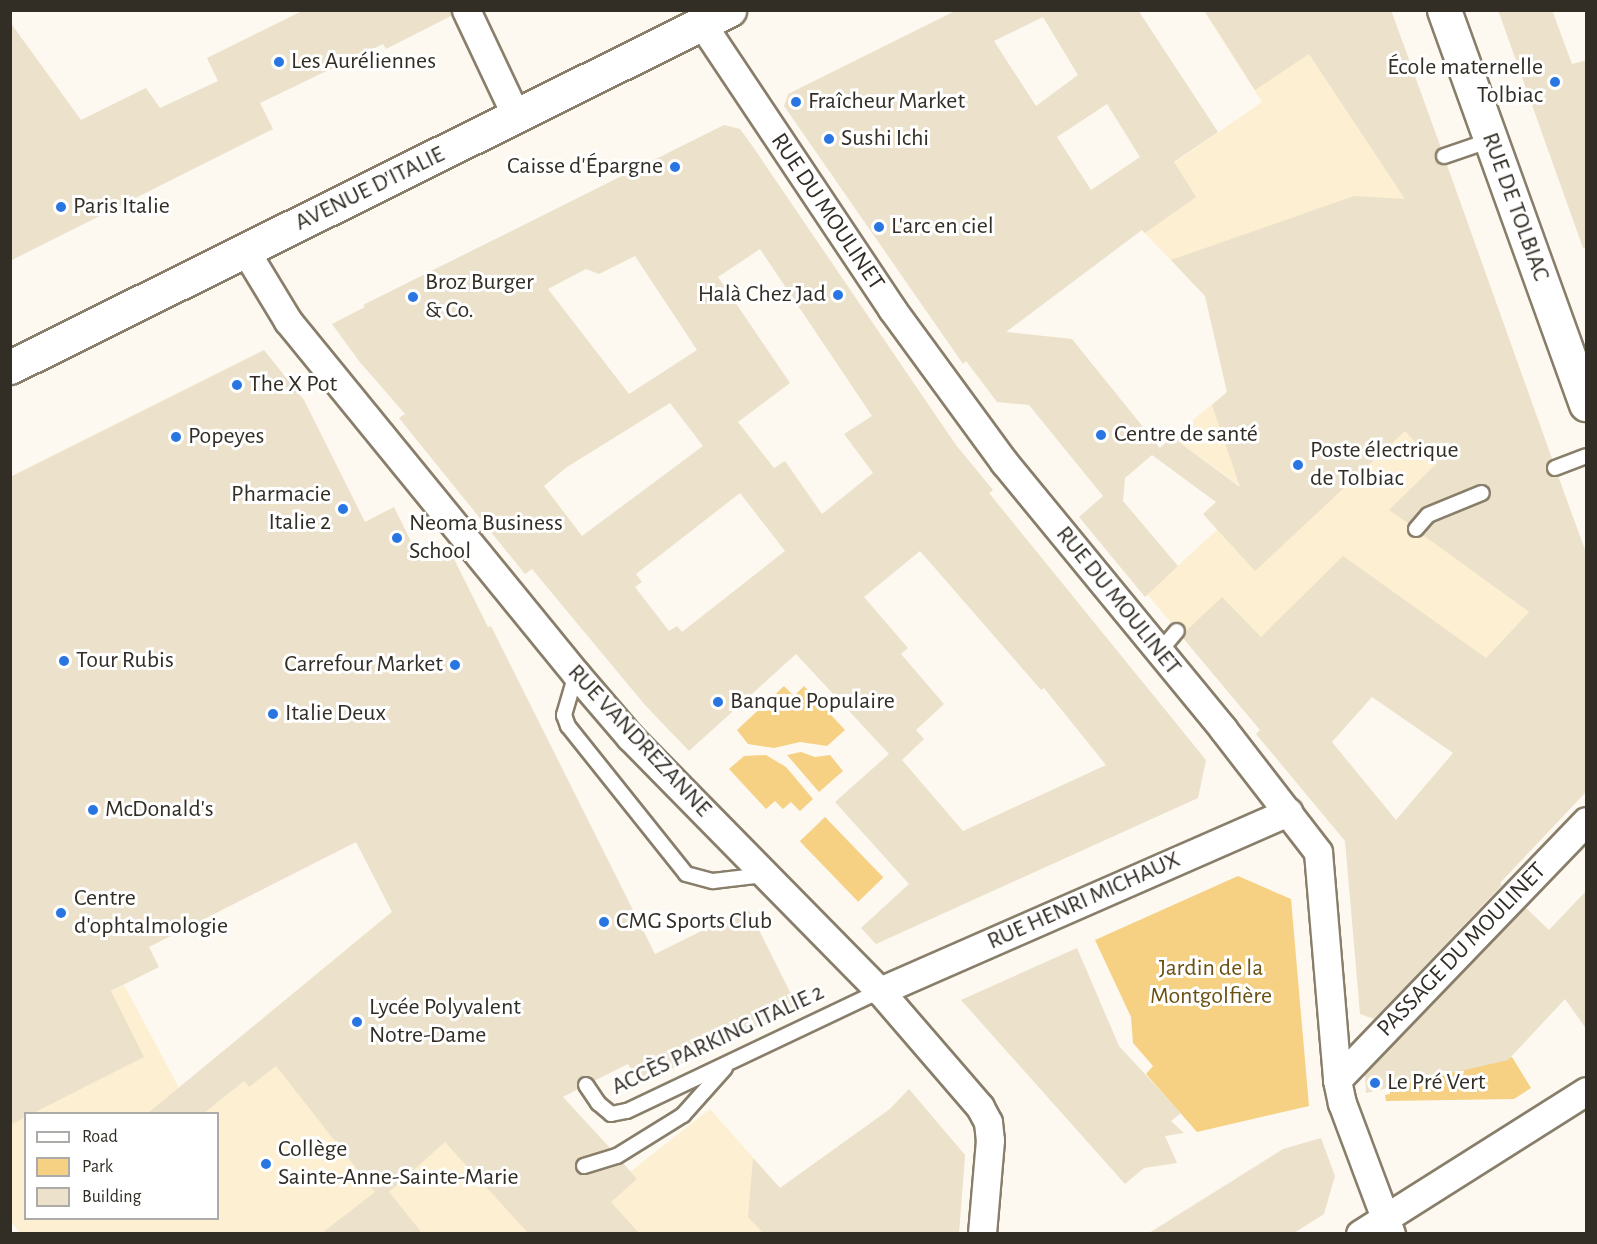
<!DOCTYPE html>
<meta charset="utf-8">
<style>
body{margin:0}
#map{position:relative;width:1597px;height:1244px;overflow:hidden;background:#fdf9f0;font-family:"Alegreya Sans",sans-serif}
div>[style]{position:absolute}
[style*='--x']{left:calc(var(--x)*1px);top:calc(var(--y)*1px);width:calc(var(--w)*1px);rotate:calc(var(--a)*1deg)}
.built>*{inset:0;background:#fdefd1}
.green>*{inset:0;background:#f6d183;transform-origin:0 0}
.building>*{inset:0;background:#ece1ca}
.roads{filter:drop-shadow(2px 0 #887e6a) drop-shadow(-2px 0 #887e6a) drop-shadow(0 2px #887e6a) drop-shadow(0 -2px #887e6a)}
.lane>*{height:14px;margin:-7px;padding:0 7px;transform-origin:7px;border-radius:7px;background:#fff}
.street>*{height:27px;margin:-13.5px;padding:0 13.5px;transform-origin:13.5px;border-radius:13.5px;background:#fff}
.secondary>*{height:33px;margin:-16.5px;padding:0 16.5px;transform-origin:16.5px;border-radius:16.5px;background:#fff}
.primary>*{height:33px;margin:-16.5px;padding:0 16.5px;transform-origin:16.5px;border-radius:16.5px;background:#fff}
.dots>*{width:16px;height:16px;translate:-50% -50%;box-sizing:border-box;border:3px solid #fff;border-radius:50%}
span{translate:-50% -50%;white-space:nowrap;text-align:center;line-height:1.15;-webkit-text-stroke:6px #fff;paint-order:stroke}
.poi-label{font-size:24px;color:#322d25}
.left{translate:0 -50%;text-align:left}
.right{translate:-100% -50%;text-align:right}
.street-label{font-size:24px;color:#322d25}
.park-label{font-size:24px;color:#6a5011}
.frame{position:absolute;inset:0;border:12px solid #322d25;pointer-events:none}
.legend{position:absolute;left:24px;top:1112px;width:195px;height:108px;box-sizing:border-box;background:#fff;border:2px solid #adaba8;margin:0;padding:8px 10px;list-style:none;font-size:18px;color:#322d25}
.legend li{display:flex;align-items:center;gap:12px;height:30px}
.legend b{width:30px;border:2px solid #adaba8}
</style>
<div id="map">
<div class="built">
<i style="clip-path:polygon(1204px 11px,1328px 11px,1437px 138px,1563px 489px,1428px 538px,1529px 612px,1486px 658px,1260px 730px,1147px 594px,1254px 496px,1172px 437px,1227px 392px,1205px 296px,1142px 230px,1122px 199px,1262px 102px)"></i>
<i style="clip-path:polygon(evenodd,395px 909px,630px 1172px,710px 1109px,780px 1188px,883px 1115px,909px 1090px,965px 1155px,959px 1233px,422px 1234px,410px 1219px,391px 1234px,20px 1233px,10px 1220px,10px 1042px,124px 985px,179px 1088px,395px 909px,26px 1114px,218px 1114px,218px 1218px,26px 1218px,26px 1114px)"></i>
</div>
<div class="green">
<i style="clip-path:polygon(784px 686px,794px 696px,804px 686px,845px 730px,827px 746px,800px 742px,774px 748px,748px 744px,737px 730px)"></i>
<i style="clip-path:polygon(801px 752px,815px 757px,830px 755px,843px 771px,819px 792px,787px 755px)"></i>
<i style="clip-path:polygon(766px 755px,786px 767px,813px 799px,800px 811px,791px 802px,783px 809px,775px 801px,766px 809px,729px 769px,744px 756px)"></i>
<i style="left:825px;top:817px;width:84px;height:35px;rotate:46deg"></i>
<i style="clip-path:polygon(1238px 876px,1291px 899px,1309px 1106px,1197px 1132px,1146px 1074px,1153px 1066px,1133px 1043px,1131px 1017px,1095px 940px)"></i>
<i style="clip-path:polygon(1512px 1057px,1531px 1088px,1514px 1099px,1386px 1101px,1385px 1095px,1390px 1094px,1389px 1087px)"></i>
</div>
<div class="building">
<i style="clip-path:polygon(304px 10px,451px 10px,451px 16px,386px 49px,383px 44px,260px 103px,273px 129px,10px 261px,10px 22px,81px 120px,146px 88px,160px 108px,218px 81px,207px 58px)"></i>
<i style="clip-path:polygon(evenodd,957px 10px,1138px 10px,1218px 132px,1174px 162px,1196px 197px,1145px 233px,1142px 230px,1006px 332px,1072px 339px,1160px 448px,1172px 437px,1240px 487px,1212px 405px,1227px 392px,1205px 296px,1171px 260px,1354px 196px,1405px 199px,1309px 54px,1255px 90px,1204px 10px,1391px 10px,1441px 148px,1435px 154px,1436px 159px,1442px 165px,1447px 165px,1552px 459px,1548px 463px,1546px 471px,1550px 475px,1558px 476px,1587px 555px,1587px 791px,1500px 883px,1502px 885px,1374px 1019px,1360px 1014px,1345px 841px,1256px 734px,1260px 730px,1183px 638px,1186px 631px,1222px 597px,1261px 637px,1343px 556px,1486px 658px,1529px 612px,1423px 535px,1433px 523px,1486px 501px,1490px 490px,1487px 486px,1479px 485px,1425px 507px,1409px 524px,1389px 510px,1436px 464px,1405px 431px,1255px 571px,1203px 514px,1216px 502px,1152px 455px,1159px 449px,1125px 478px,1123px 501px,1178px 566px,1145px 597px,1079px 517px,1103px 496px,1029px 405px,997px 402px,966px 361px,963px 364px,784px 106px,788px 94px,957px 10px,1043px 17px,1078px 75px,1036px 106px,994px 41px,1043px 17px,957px 10px,1107px 104px,1140px 157px,1091px 190px,1057px 137px,1107px 104px,957px 10px,1372px 697px,1453px 753px,1396px 820px,1332px 742px,1372px 697px)"></i>
<i style="clip-path:polygon(1498px 10px,1552px 10px,1572px 64px,1587px 60px,1587px 247px,1583px 248px)"></i>
<i style="clip-path:polygon(evenodd,724px 125px,740px 129px,751px 144px,915px 385px,956px 445px,993px 490px,989px 493px,1206px 760px,1198px 798px,876px 944px,861px 928px,909px 884px,835px 802px,889px 754px,796px 654px,689px 751px,645px 705px,532px 569px,525px 574px,399px 418px,405px 414px,359px 361px,332px 324px,365px 307px,363px 305px,724px 125px,760px 249px,872px 416px,844px 434px,873px 473px,822px 514px,785px 461px,774px 468px,738px 422px,790px 383px,718px 277px,760px 249px,724px 125px,635px 256px,697px 350px,629px 394px,548px 289px,586px 269px,599px 274px,635px 256px,724px 125px,670px 403px,703px 446px,582px 536px,544px 486px,567px 467px,670px 403px,724px 125px,740px 493px,785px 551px,682px 632px,677px 626px,669px 631px,635px 587px,642px 582px,636px 574px,740px 493px,724px 125px,920px 551px,1041px 690px,1044px 688px,1106px 765px,963px 831px,902px 760px,924px 739px,916px 730px,944px 704px,901px 654px,908px 648px,864px 597px,920px 551px)"></i>
<i style="clip-path:polygon(264px 350px,304px 400px,365px 522px,394px 507px,421px 562px,449px 549px,488px 627px,491px 626px,655px 954px,748px 908px,797px 1006px,639px 1085px,628px 1064px,594px 1081px,589px 1077px,582px 1077px,578px 1082px,578px 1089px,563px 1097px,611px 1149px,578px 1159px,575px 1165px,577px 1172px,587px 1175px,623px 1163px,637px 1179px,611px 1202px,639px 1233px,528px 1233px,445px 1142px,389px 1192px,422px 1233px,322px 1233px,375px 1192px,276px 1066px,249px 1087px,244px 1081px,204px 1113px,148px 1113px,392px 912px,356px 842px,149px 947px,159px 967px,111px 991px,144px 1057px,33px 1113px,26px 1113px,26px 1117px,10px 1125px,10px 477px)"></i>
<i style="clip-path:polygon(1587px 890px,1587px 1030px,1565px 999px,1508px 1060px,1366px 1093px,1365px 1073px,1525px 907px,1549px 930px)"></i>
<i style="clip-path:polygon(1077px 948px,1119px 1046px,1181px 1113px,1171px 1121px,1184px 1133px,1165px 1136px,1177px 1163px,1144px 1168px,1125px 1184px,961px 1000px)"></i>
<i style="clip-path:polygon(909px 1089px,965px 1155px,959px 1233px,763px 1233px,748px 1217px,753px 1158px,780px 1188px,890px 1109px)"></i>
<i style="clip-path:polygon(1321px 1138px,1335px 1176px,1324px 1214px,1294px 1233px,1149px 1233px,1283px 1149px)"></i>
</div>
<div class="roads">
<div class="lane">
<i style="--x:1444;--y:156;--w:50;--a:-18.8"></i>
<i style="--x:1555;--y:468;--w:33;--a:-21"></i>
<i style="--x:1416;--y:529;--w:18;--a:-49"></i>
<i style="--x:1428;--y:515;--w:58;--a:-22.2"></i>
<i style="--x:1160;--y:651;--w:26;--a:-50"></i>
<i style="--x:576;--y:674;--w:43;--a:106.3"></i>
<i style="--x:564;--y:715;--w:12;--a:70"></i>
<i style="--x:568;--y:726;--w:189;--a:51.4"></i>
<i style="--x:686;--y:874;--w:28;--a:15"></i>
<i style="--x:713;--y:881;--w:51;--a:-6.7"></i>
<i style="--x:586;--y:1085;--w:22;--a:56"></i>
<i style="--x:598;--y:1103;--w:17;--a:40"></i>
<i style="--x:611;--y:1114;--w:16;--a:-11"></i>
<i style="--x:627;--y:1111;--w:280;--a:-25.4"></i>
<i style="--x:584;--y:1166;--w:34;--a:-17"></i>
<i style="--x:617;--y:1156;--w:78;--a:-31.8"></i>
<i style="--x:683;--y:1115;--w:63;--a:-48.2"></i>
</div>
<div class="street">
<i style="--x:466;--y:10;--w:117;--a:64.7"></i>
<i style="--x:702;--y:24;--w:343;--a:56.3"></i>
<i style="--x:892;--y:309;--w:190;--a:53.8"></i>
<i style="--x:1004;--y:462;--w:345;--a:50.6"></i>
<i style="--x:1223;--y:729;--w:155;--a:52.3"></i>
<i style="--x:1318;--y:852;--w:229;--a:85.2"></i>
<i style="--x:1337;--y:1080;--w:24;--a:78"></i>
<i style="--x:1342;--y:1103;--w:140;--a:69.5"></i>
<i style="--x:245;--y:250;--w:83;--a:58.8"></i>
<i style="--x:288;--y:321;--w:456;--a:50.8"></i>
<i style="--x:576;--y:674;--w:83;--a:49.4"></i>
<i style="--x:630;--y:737;--w:356;--a:45.5"></i>
<i style="--x:880;--y:991;--w:153;--a:49.2"></i>
<i style="--x:980;--y:1107;--w:17;--a:62"></i>
<i style="--x:988;--y:1122;--w:18;--a:84"></i>
<i style="--x:990;--y:1140;--w:94;--a:94.9"></i>
<i style="--x:880;--y:991;--w:446;--a:-23.7"></i>
<i style="--x:1337;--y:1080;--w:359;--a:-46.1"></i>
<i style="--x:1360;--y:1234;--w:267;--a:-32.3"></i>
</div>
<div class="secondary">
<i style="--x:1444;--y:10;--w:419;--a:70.2"></i>
</div>
<div class="primary">
<i style="--x:10;--y:367;--w:803;--a:-26.41"></i>
</div>
</div>
<div class="dots">
<i style="left:279px;top:62px;background:#2976e2"></i>
<i style="left:1555px;top:82px;background:#2976e2"></i>
<i style="left:796px;top:102px;background:#2976e2"></i>
<i style="left:829px;top:139px;background:#2976e2"></i>
<i style="left:675px;top:167px;background:#2976e2"></i>
<i style="left:61px;top:207px;background:#2976e2"></i>
<i style="left:879px;top:227px;background:#2976e2"></i>
<i style="left:838px;top:295px;background:#2976e2"></i>
<i style="left:413px;top:297px;background:#2976e2"></i>
<i style="left:237px;top:385px;background:#2976e2"></i>
<i style="left:1101px;top:435px;background:#2976e2"></i>
<i style="left:176px;top:437px;background:#2976e2"></i>
<i style="left:1298px;top:465px;background:#2976e2"></i>
<i style="left:343px;top:509px;background:#2976e2"></i>
<i style="left:397px;top:538px;background:#2976e2"></i>
<i style="left:64px;top:661px;background:#2976e2"></i>
<i style="left:455px;top:665px;background:#2976e2"></i>
<i style="left:718px;top:702px;background:#2976e2"></i>
<i style="left:273px;top:714px;background:#2976e2"></i>
<i style="left:93px;top:810px;background:#2976e2"></i>
<i style="left:61px;top:913px;background:#2976e2"></i>
<i style="left:604px;top:922px;background:#2976e2"></i>
<i style="left:357px;top:1022px;background:#2976e2"></i>
<i style="left:1375px;top:1083px;background:#2976e2"></i>
<i style="left:266px;top:1164px;background:#2976e2"></i>
</div>
<div class="poi-label">
<span class="left" style="left:291px;top:62px">Les Auréliennes</span>
<span class="right" style="left:1543px;top:82px">École maternelle<br>Tolbiac</span>
<span class="left" style="left:808px;top:102px">Fraîcheur Market</span>
<span class="left" style="left:841px;top:139px">Sushi Ichi</span>
<span class="right" style="left:663px;top:167px">Caisse d'Épargne</span>
<span class="left" style="left:73px;top:207px">Paris Italie</span>
<span class="left" style="left:891px;top:227px">L'arc en ciel</span>
<span class="left" style="left:425px;top:297px">Broz Burger<br>&amp; Co.</span>
<span class="right" style="left:826px;top:295px">Halà Chez Jad</span>
<span class="left" style="left:249px;top:385px">The X Pot</span>
<span class="left" style="left:1114px;top:435px">Centre de santé</span>
<span class="left" style="left:188px;top:437px">Popeyes</span>
<span class="left" style="left:1310px;top:465px">Poste électrique<br>de Tolbiac</span>
<span class="right" style="left:331px;top:509px">Pharmacie<br>Italie 2</span>
<span class="left" style="left:409px;top:538px">Neoma Business<br>School</span>
<span class="left" style="left:76px;top:661px">Tour Rubis</span>
<span class="right" style="left:443px;top:665px">Carrefour Market</span>
<span class="left" style="left:730px;top:702px">Banque Populaire</span>
<span class="left" style="left:285px;top:714px">Italie Deux</span>
<span class="left" style="left:105px;top:810px">McDonald's</span>
<span class="left" style="left:74px;top:913px">Centre<br>d'ophtalmologie</span>
<span class="left" style="left:616px;top:922px">CMG Sports Club</span>
<span class="left" style="left:369px;top:1022px">Lycée Polyvalent<br>Notre-Dame</span>
<span class="left" style="left:1387px;top:1083px">Le Pré Vert</span>
<span class="left" style="left:278px;top:1164px">Collège<br>Sainte-Anne-Sainte-Marie</span>
</div>
<div class="street-label">
<span style="left:370px;top:189px;rotate:-26deg">AVENUE D'ITALIE</span>
<span style="left:1515px;top:207px;rotate:70deg">RUE DE TOLBIAC</span>
<span style="left:827px;top:212px;rotate:56deg">RUE DU MOULINET</span>
<span style="left:1118px;top:601px;rotate:51deg">RUE DU MOULINET</span>
<span style="left:639px;top:741px;rotate:47deg">RUE VANDREZANNE</span>
<span style="left:1084px;top:901px;rotate:-24deg">RUE HENRI MICHAUX</span>
<span style="left:1462px;top:950px;rotate:-46deg">PASSAGE DU MOULINET</span>
<span style="left:718px;top:1040px;rotate:-25deg">ACCÈS PARKING ITALIE 2</span>
</div>
<div class="park-label">
<span style="left:1211px;top:983px">Jardin de la<br>Montgolfière</span>
</div>
<div class="frame"></div>
<ul class="legend">
<li><b style="height:8px;background:#fff"></b>Road</li>
<li><b style="height:16px;background:#f6d183"></b>Park</li>
<li><b style="height:16px;background:#ece1ca"></b>Building</li>
</ul>
</div>
